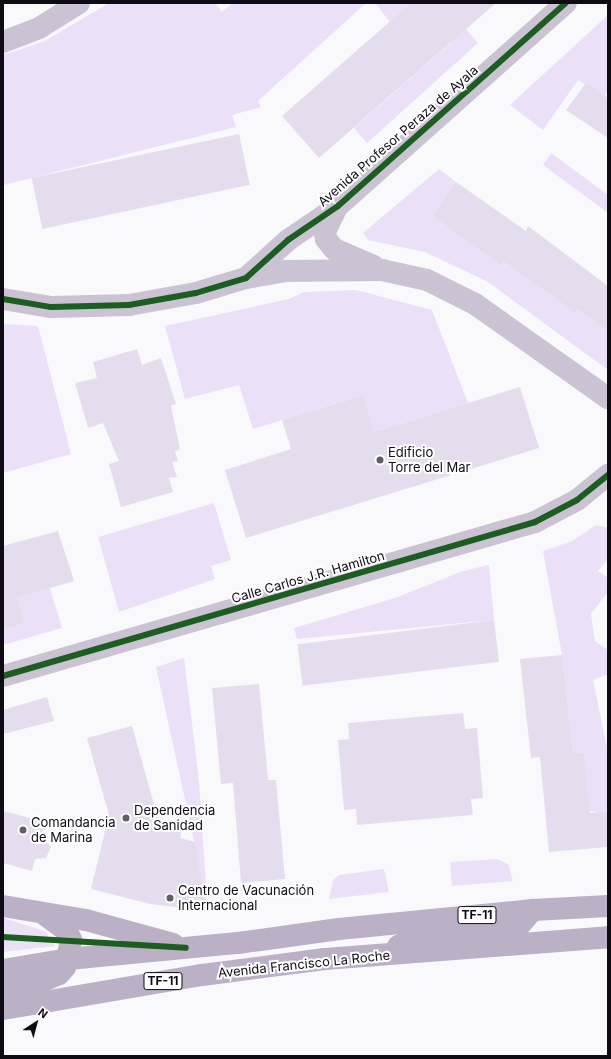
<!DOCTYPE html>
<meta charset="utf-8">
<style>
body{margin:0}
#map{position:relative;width:611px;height:1059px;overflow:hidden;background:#f9f8fb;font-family:Inter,sans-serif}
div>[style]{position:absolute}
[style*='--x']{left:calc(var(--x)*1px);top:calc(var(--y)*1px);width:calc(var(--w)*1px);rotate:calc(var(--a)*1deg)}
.green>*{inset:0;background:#ece0f8}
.building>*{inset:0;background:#e5dded;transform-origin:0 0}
.minor>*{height:22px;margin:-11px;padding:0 11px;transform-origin:11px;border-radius:11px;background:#cbc3d3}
.major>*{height:22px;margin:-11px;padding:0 11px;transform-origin:11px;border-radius:11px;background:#bbb0c5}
.cycleway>*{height:6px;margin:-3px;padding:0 3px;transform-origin:3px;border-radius:3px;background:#1b5e20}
.dots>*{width:11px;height:11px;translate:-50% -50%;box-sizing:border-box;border:2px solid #fff;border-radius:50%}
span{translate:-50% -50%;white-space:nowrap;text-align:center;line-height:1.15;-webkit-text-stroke:4px #fff;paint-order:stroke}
.shield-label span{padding:1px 3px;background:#fff;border:1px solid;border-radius:3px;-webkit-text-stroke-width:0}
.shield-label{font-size:12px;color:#0f0b14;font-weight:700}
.street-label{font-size:13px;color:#0f0b14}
.poi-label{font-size:13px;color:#0f0b14}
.left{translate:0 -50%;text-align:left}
.frame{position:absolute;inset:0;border:4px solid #0f0b14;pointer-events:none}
.north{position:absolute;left:16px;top:1003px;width:40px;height:40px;-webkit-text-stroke:3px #fff;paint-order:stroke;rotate:36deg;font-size:11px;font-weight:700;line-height:16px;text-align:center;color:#0f0b14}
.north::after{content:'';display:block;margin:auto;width:14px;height:18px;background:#0f0b14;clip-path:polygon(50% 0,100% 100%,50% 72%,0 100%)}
</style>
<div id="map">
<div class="green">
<i style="clip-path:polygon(109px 3px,215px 3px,222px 12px,233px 3px,366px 3px,258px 101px,261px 107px,232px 115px,236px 127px,4px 185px,3px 55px,45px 41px)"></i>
<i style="clip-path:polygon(375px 3px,411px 3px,390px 22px)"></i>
<i style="clip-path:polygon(443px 3px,478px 43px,367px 143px,354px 128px,452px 42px)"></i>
<i style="clip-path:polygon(608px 15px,608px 91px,605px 96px,578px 80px,543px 130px,510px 105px)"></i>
<i style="clip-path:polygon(551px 153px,608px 195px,608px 213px,543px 165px)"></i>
<i style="clip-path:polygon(439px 169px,456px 182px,432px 216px,501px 266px,504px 262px,575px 313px,578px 310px,608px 331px,608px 370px,488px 282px,425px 252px,368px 240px,363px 233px)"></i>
<i style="clip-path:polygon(356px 290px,432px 310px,468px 403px,374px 432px,362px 395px,253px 429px,239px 385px,185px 399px,165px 326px,289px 299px,304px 292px)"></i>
<i style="clip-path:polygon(3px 324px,38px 326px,71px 454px,3px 473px)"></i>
<i style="clip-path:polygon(214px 503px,231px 560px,211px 566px,215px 579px,119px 612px,98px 537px)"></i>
<i style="clip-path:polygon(596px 525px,608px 528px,608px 559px,598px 571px,608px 578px,608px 592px,591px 614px,595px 641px,608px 650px,608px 674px,593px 680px,608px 752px,608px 811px,598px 812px,589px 811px,584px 753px,573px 753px,562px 655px,543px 551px,572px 541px)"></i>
<i style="clip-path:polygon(489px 565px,494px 620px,297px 639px,294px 628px,395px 598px,463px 571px)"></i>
<i style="clip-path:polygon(50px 588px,62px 628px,3px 645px,3px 630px,25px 623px,17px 598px)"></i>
<i style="clip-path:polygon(184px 658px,199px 781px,207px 900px,156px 667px)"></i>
<i style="clip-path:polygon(497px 859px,508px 864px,513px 881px,452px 886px,450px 862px)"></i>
<i style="clip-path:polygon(384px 869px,389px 892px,329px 899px,333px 880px,339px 875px)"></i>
<i style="clip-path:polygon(3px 918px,45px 931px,55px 946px,3px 952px)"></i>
</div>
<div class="building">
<i style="clip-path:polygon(411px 3px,496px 3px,319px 158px,282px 116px)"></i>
<i style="clip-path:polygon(586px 83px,608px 98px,608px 138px,566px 110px)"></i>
<i style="left:239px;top:134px;width:52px;height:212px;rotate:78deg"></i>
<i style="clip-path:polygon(456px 182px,526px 231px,528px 226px,608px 286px,608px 331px,578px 310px,575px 313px,504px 262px,501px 266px,432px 216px)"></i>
<i style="clip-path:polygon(137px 349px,142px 365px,161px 358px,176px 404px,171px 406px,180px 449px,175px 452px,178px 461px,172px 462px,177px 477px,169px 478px,173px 492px,121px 507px,109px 464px,119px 461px,103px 423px,88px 428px,75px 383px,97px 378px,93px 362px)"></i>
<i style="clip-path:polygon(520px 387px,539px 448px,246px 538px,225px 470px,291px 449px,282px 420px,363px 395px,374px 432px)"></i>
<i style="clip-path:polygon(58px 531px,74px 581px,17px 598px,25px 623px,3px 630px,3px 546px)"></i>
<i style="left:494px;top:620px;width:42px;height:198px;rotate:83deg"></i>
<i style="clip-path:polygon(562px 655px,573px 753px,584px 753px,590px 813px,608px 811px,608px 847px,549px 852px,540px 757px,531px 758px,520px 659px)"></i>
<i style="clip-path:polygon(259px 684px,268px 780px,276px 780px,285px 879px,241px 883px,233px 783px,221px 784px,212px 688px)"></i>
<i style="clip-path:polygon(47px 697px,54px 721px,3px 734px,3px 710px)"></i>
<i style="clip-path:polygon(463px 713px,465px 729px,477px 728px,483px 798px,471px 799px,473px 815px,357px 825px,356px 809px,344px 810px,338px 740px,349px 739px,348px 723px)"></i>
<i style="clip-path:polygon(132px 726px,159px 822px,182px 828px,180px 838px,195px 842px,207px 905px,176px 907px,150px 904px,91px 889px,109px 815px,87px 738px)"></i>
<i style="clip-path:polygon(3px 811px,45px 822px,41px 836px,51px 847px,46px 858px,35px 859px,32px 871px,3px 863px)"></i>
</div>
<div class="minor">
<i style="--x:3;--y:42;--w:39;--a:-21"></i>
<i style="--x:39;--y:28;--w:47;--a:-32"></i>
<i style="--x:337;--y:207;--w:28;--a:116"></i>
<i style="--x:325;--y:232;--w:7;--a:82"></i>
<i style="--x:326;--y:239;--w:13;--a:51"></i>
<i style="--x:334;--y:249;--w:43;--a:23"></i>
<i style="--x:246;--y:278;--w:39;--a:-10"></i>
<i style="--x:284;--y:271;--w:98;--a:-0.6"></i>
<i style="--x:382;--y:270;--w:46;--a:12.5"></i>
<i style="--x:427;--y:280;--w:54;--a:26.6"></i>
<i style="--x:475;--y:304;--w:163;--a:35.3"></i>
<i style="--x:3;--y:299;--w:49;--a:9.5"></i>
<i style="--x:51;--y:307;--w:78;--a:-1.5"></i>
<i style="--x:129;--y:305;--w:68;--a:-10.2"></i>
<i style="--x:196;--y:293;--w:52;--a:-16.7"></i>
<i style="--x:246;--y:278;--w:57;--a:-42.1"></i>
<i style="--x:288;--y:240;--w:60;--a:-34.2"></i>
<i style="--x:338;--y:206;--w:305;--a:-41.7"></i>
<i style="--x:3;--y:676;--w:554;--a:-16.14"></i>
<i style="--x:535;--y:522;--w:47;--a:-27.6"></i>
<i style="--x:577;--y:500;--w:40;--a:-39"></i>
</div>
<div class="major">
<i style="--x:3;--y:906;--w:84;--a:9.6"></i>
<i style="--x:86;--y:920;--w:90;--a:15.4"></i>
<i style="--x:398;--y:946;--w:22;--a:-22"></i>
<i style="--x:418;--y:938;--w:101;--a:-6.3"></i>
<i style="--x:518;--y:927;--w:23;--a:-49"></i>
<i style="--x:3;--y:970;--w:66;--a:-9.6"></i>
<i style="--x:68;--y:959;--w:171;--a:-5.4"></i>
<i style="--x:238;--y:943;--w:102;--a:-7.9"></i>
<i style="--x:339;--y:929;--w:195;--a:-5.6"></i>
<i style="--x:533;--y:910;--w:75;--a:-3.1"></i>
<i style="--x:3;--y:988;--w:41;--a:-9.9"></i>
<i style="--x:43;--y:981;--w:17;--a:-24"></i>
<i style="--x:59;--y:974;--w:9;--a:-49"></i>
<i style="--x:65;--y:967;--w:28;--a:-77"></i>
<i style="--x:71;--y:940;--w:10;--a:-114"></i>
<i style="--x:67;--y:931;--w:26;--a:-144"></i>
<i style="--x:3;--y:1009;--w:202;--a:-9.7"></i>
<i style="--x:202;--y:975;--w:124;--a:-7.4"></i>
<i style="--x:325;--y:959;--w:284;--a:-4.4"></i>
</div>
<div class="cycleway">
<i style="--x:3;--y:299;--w:49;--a:9.5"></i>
<i style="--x:51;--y:307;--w:78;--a:-1.5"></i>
<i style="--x:129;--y:305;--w:68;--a:-10.2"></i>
<i style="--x:196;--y:293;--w:52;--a:-16.7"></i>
<i style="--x:246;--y:278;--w:57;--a:-42.1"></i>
<i style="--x:288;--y:240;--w:60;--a:-34.2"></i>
<i style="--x:338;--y:206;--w:305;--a:-41.7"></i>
<i style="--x:3;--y:676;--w:554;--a:-16.14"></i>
<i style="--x:535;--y:522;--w:47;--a:-27.6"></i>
<i style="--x:577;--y:500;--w:40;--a:-39"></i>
<i style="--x:3;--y:937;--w:183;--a:3.4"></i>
</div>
<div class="dots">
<i style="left:380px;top:460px;background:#615e65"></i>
<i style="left:126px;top:818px;background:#615e65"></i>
<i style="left:23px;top:830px;background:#615e65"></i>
<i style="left:170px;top:898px;background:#615e65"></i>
</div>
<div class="shield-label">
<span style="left:477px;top:915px">TF-11</span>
<span style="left:163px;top:981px">TF-11</span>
</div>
<div class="street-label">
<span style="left:398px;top:136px;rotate:-41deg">Avenida Profesor Peraza de Ayala</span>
<span style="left:308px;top:577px;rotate:-16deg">Calle Carlos J.R. Hamilton</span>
<span style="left:304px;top:964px;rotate:-6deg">Avenida Francisco La Roche</span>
</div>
<div class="poi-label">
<span class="left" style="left:388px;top:460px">Edificio<br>Torre del Mar</span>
<span class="left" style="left:134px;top:818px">Dependencia<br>de Sanidad</span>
<span class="left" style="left:31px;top:830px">Comandancia<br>de Marina</span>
<span class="left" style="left:178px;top:898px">Centro de Vacunación<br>Internacional</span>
</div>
<div class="frame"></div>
<div class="north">N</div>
</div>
